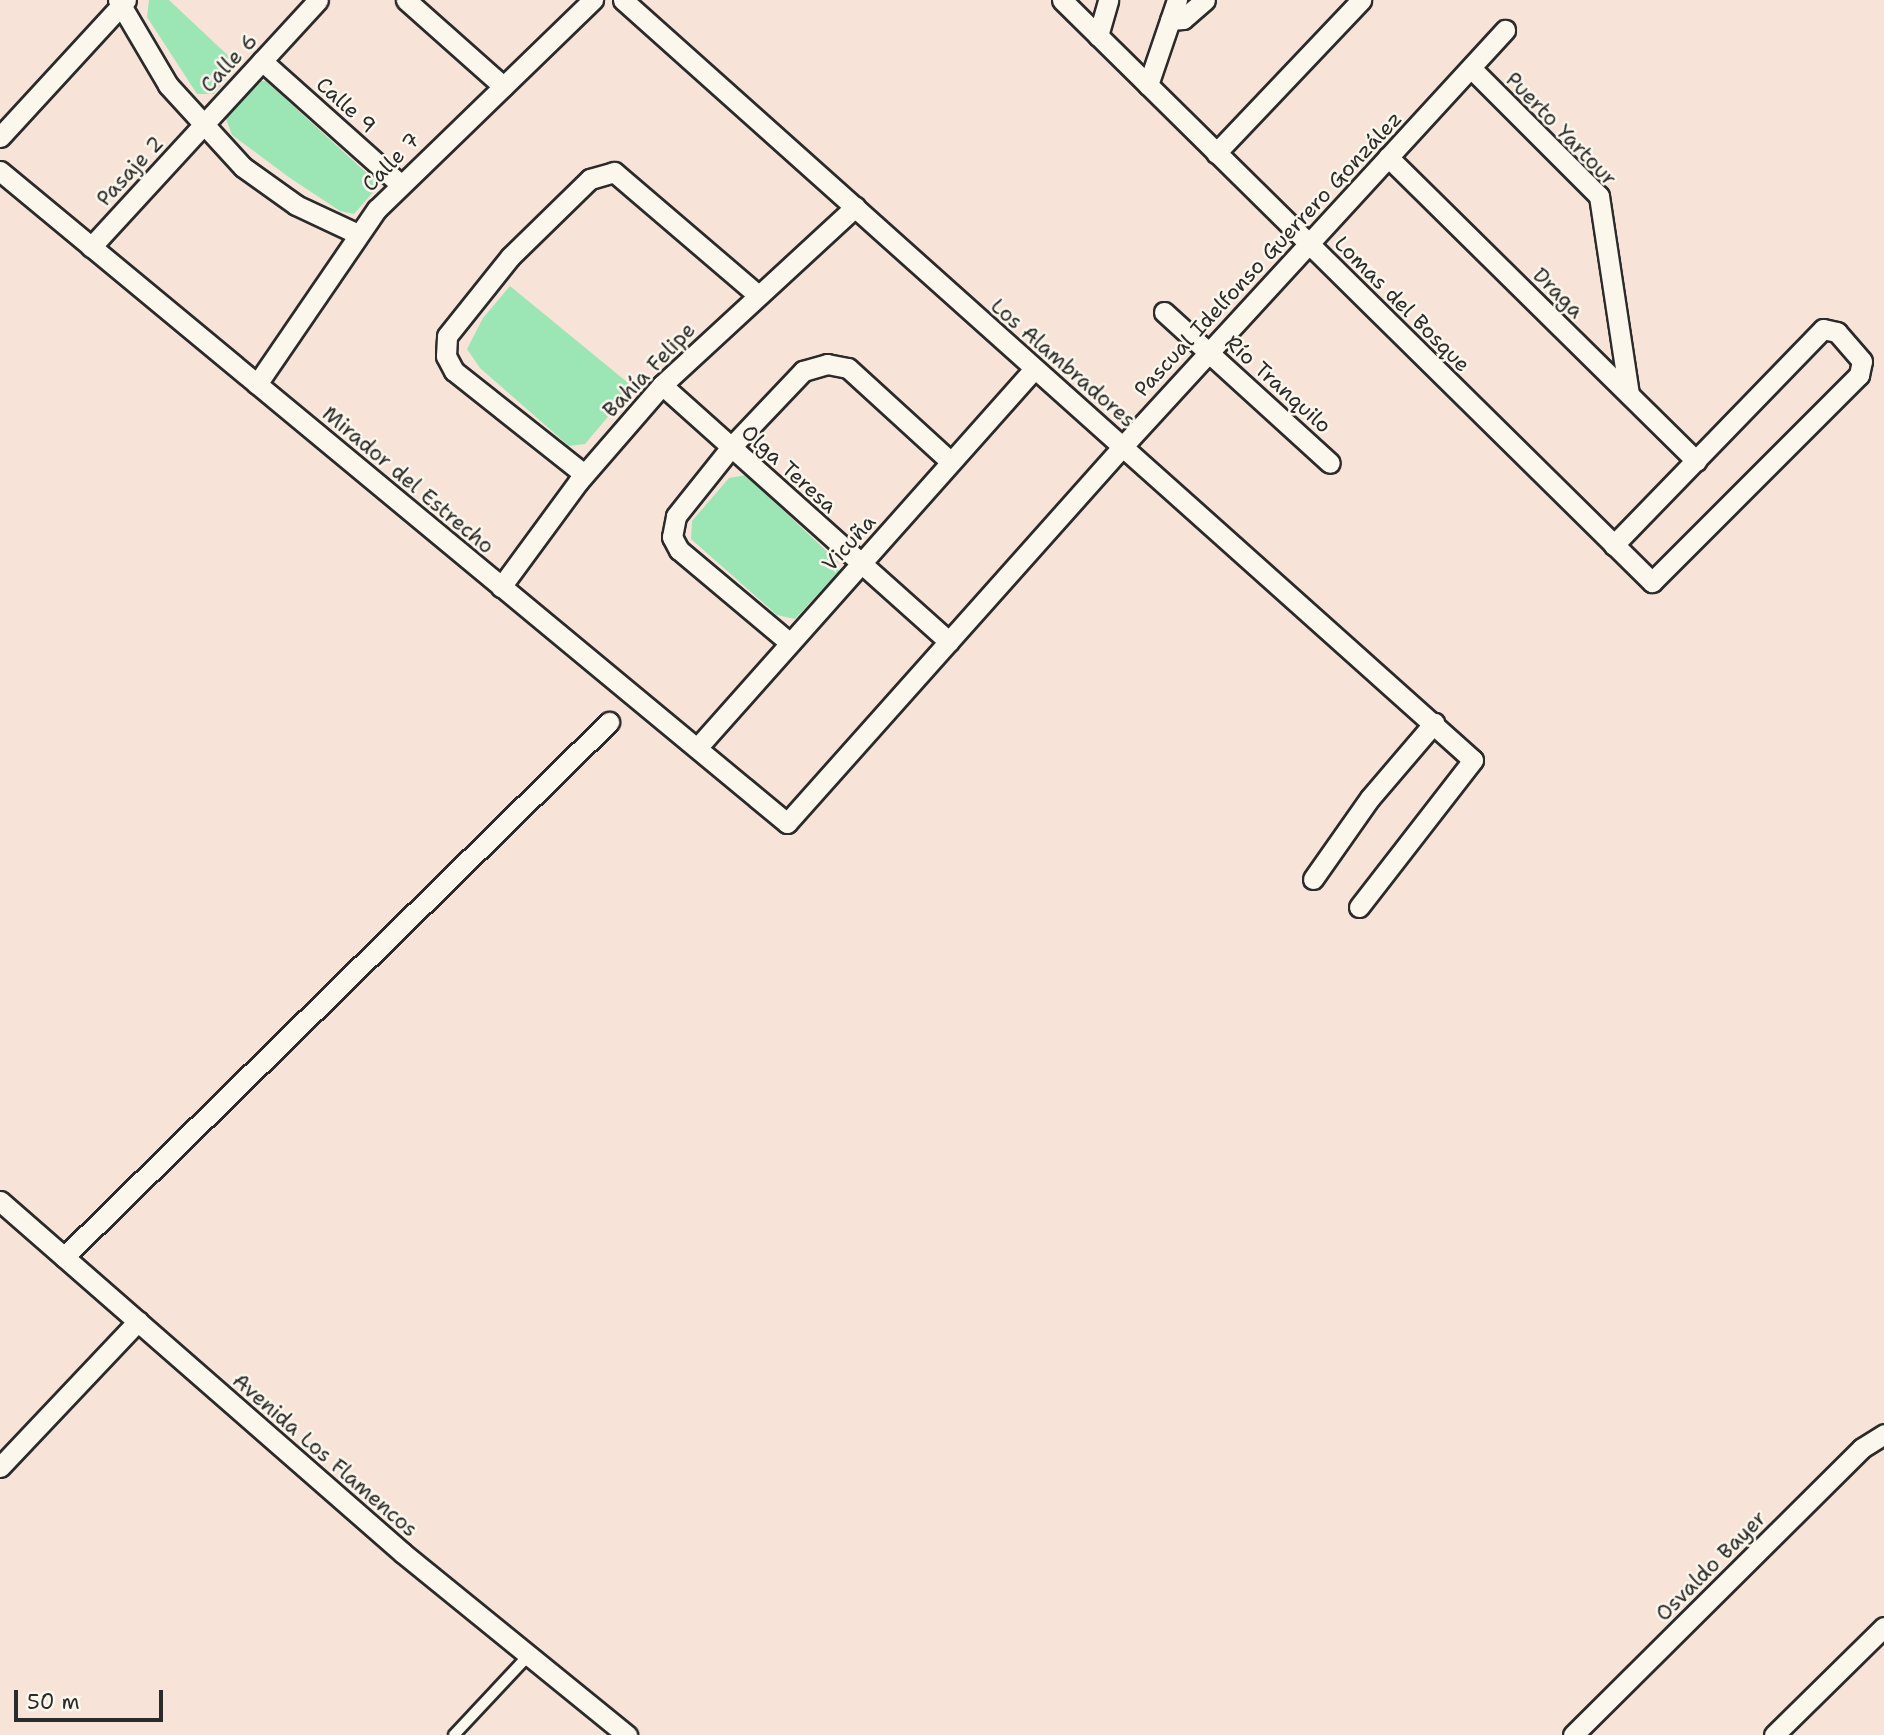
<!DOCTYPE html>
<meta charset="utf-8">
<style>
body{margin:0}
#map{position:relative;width:1884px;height:1735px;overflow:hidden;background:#f7e3d7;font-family:"Shantell Sans",sans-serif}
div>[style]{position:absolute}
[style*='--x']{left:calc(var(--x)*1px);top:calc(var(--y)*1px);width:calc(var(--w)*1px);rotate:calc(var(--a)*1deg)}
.green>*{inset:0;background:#9ce6b5}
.roads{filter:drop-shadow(2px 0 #2b2b2b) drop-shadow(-2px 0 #2b2b2b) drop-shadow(0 2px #2b2b2b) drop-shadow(0 -2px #2b2b2b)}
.lane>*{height:10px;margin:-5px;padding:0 5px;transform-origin:5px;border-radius:5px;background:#fbf7ec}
.street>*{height:19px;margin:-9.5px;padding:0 9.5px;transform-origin:9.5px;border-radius:9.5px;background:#fbf7ec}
span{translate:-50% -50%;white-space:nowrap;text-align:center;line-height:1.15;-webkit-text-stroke:5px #fbf7ec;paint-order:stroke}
.street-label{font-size:21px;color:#2b2b2b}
.scale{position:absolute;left:14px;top:1690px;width:149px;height:32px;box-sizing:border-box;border:4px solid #2b2b2b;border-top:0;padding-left:9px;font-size:21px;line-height:24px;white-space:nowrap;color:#2b2b2b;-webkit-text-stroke:5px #fbf7ec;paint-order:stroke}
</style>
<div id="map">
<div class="green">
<i style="clip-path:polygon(149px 0,169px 0,237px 64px,214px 94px,197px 94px,147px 17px)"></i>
<i style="clip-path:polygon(258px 81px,266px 81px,372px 178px,375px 190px,354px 214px,340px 211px,290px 178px,232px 135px,226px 119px)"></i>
<i style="clip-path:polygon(510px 286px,633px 387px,585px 444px,569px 446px,480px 368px,467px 349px,483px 318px)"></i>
<i style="clip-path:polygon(746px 475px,838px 562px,839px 571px,795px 619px,777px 615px,691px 539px,692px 521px,729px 478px)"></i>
</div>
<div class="roads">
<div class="lane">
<i style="--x:454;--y:1735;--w:108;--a:-46.9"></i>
</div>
<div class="street">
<i style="--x:118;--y:0;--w:99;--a:59.5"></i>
<i style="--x:168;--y:85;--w:111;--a:47.6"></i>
<i style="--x:243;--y:167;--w:65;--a:35.6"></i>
<i style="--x:296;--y:205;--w:68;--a:25.1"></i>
<i style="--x:406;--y:0;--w:130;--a:41.6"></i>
<i style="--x:623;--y:0;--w:1140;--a:41.8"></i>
<i style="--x:1473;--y:760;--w:186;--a:127.8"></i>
<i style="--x:1062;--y:0;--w:829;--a:44.61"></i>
<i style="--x:1652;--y:582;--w:293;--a:-45"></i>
<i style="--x:1859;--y:375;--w:14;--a:-78"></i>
<i style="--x:1862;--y:361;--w:38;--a:-131"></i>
<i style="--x:1837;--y:332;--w:14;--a:-168"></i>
<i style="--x:1823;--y:329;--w:301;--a:134.1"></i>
<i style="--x:1170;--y:20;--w:13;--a:-4"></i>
<i style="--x:1183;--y:19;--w:29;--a:-41"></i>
<i style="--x:1098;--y:36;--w:37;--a:-74"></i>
<i style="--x:262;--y:61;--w:183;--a:41.7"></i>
<i style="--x:1471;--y:68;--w:181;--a:45"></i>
<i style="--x:1599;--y:196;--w:200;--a:81.4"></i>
<i style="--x:1148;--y:85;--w:90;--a:-71.2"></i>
<i style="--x:0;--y:137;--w:186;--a:-47.4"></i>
<i style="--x:1216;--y:153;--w:211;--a:-46.5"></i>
<i style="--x:1388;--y:157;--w:433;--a:44.6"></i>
<i style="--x:0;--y:171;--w:1022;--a:39.64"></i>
<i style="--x:787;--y:823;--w:505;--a:-48.29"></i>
<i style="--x:1123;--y:446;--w:565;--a:-47.44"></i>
<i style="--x:91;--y:247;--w:335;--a:-47.4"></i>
<i style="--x:1164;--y:312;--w:224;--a:42.3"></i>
<i style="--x:257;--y:384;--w:212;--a:-55.6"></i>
<i style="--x:377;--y:209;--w:301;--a:-44.1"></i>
<i style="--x:662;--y:385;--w:385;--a:41.8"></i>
<i style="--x:584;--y:474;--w:166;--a:-141.6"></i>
<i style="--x:454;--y:371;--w:17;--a:-118"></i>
<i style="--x:446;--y:356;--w:20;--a:-87"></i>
<i style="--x:447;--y:336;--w:101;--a:-51.4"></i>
<i style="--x:510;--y:257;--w:112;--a:-44.3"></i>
<i style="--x:590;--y:179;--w:25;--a:-16"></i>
<i style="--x:614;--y:172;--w:189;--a:40.5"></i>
<i style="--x:501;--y:587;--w:130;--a:-53.7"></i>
<i style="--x:578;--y:482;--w:128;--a:-49.1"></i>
<i style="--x:662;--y:385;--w:263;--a:-42.7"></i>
<i style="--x:790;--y:643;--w:145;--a:-140"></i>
<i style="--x:679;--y:550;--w:15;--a:-118"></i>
<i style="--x:672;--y:537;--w:21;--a:-79"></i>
<i style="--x:676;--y:516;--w:88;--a:-51.4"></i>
<i style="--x:731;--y:447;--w:105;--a:-46.5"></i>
<i style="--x:803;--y:371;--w:25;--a:-16"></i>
<i style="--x:827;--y:364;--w:21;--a:11"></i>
<i style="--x:848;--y:368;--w:139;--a:42.4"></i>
<i style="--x:697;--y:748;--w:507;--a:-48.36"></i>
<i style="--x:1313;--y:879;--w:99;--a:-54.9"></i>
<i style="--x:1370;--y:798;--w:99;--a:-49.5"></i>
<i style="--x:0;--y:1201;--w:535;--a:41.14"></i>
<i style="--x:403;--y:1553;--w:289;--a:39.1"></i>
<i style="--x:64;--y:1257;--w:764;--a:-44.47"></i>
<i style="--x:0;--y:1467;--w:201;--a:-46.6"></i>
<i style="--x:1573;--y:1735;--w:407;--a:-44.8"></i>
<i style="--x:1862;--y:1448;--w:26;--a:-32"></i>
<i style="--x:1774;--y:1735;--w:154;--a:-44.5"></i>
</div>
</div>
<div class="street-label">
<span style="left:229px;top:63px;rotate:-47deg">Calle 6</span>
<span style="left:346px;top:105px;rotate:42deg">Calle 9</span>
<span style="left:1561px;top:129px;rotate:46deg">Puerto Yartour</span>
<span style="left:391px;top:162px;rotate:-46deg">Calle 7</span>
<span style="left:130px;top:171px;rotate:-47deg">Pasaje 2</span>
<span style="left:1268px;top:254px;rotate:-47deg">Pascual Idelfonso Guerrero González</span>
<span style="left:1558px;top:293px;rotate:45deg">Draga</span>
<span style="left:1402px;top:304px;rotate:45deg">Lomas del Bosque</span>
<span style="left:1063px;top:363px;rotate:41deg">Los Alambradores</span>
<span style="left:649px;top:370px;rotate:-46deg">Bahía Felipe</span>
<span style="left:1278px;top:384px;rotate:42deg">Río Tranquilo</span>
<span style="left:789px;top:469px;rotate:42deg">Olga Teresa</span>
<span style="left:408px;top:480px;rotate:40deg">Mirador del Estrecho</span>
<span style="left:849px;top:543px;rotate:-48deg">Vicuña</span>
<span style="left:325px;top:1455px;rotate:41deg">Avenida Los Flamencos</span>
<span style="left:1711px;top:1566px;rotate:-45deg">Osvaldo Bayer</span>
</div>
<div class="scale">50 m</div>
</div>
